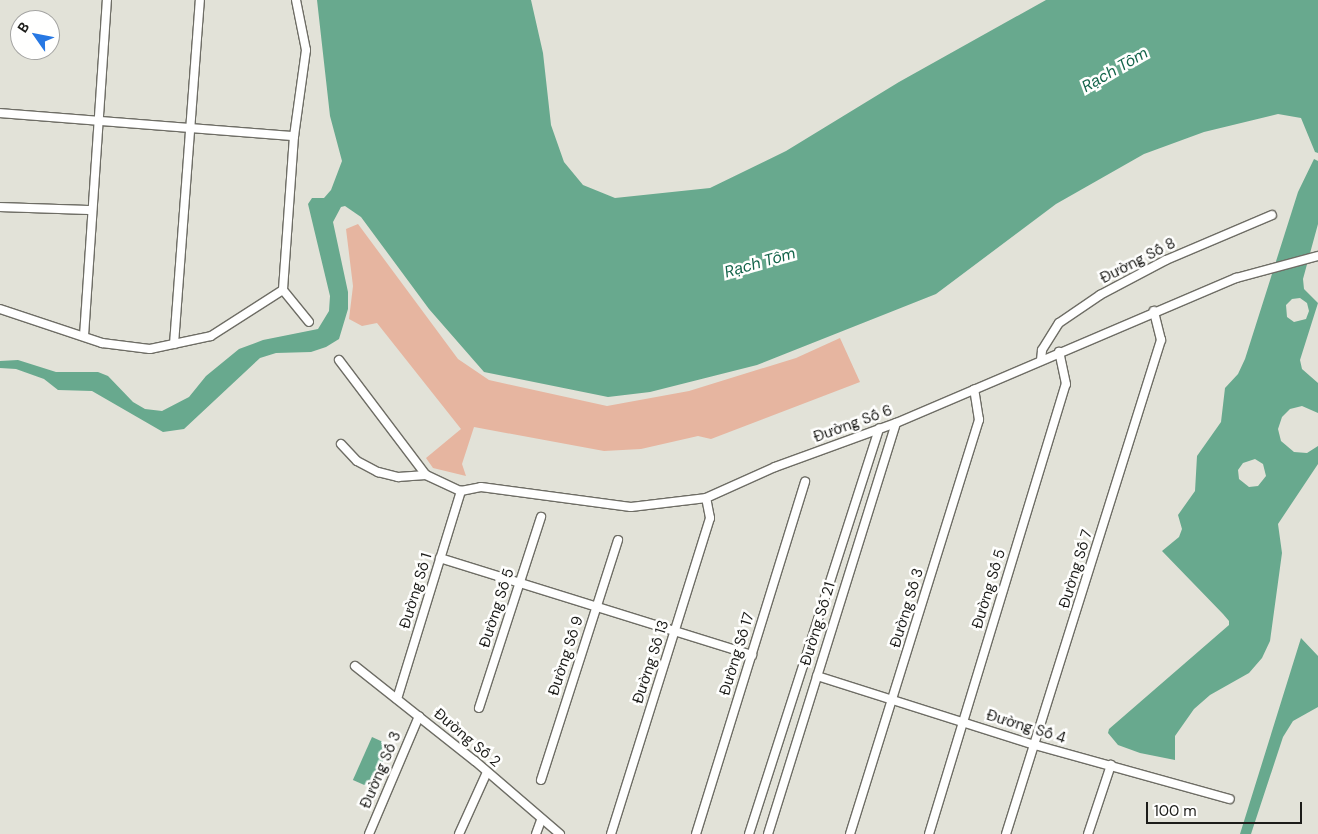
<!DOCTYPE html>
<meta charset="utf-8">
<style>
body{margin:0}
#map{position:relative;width:1318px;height:834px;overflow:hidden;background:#e2e2d8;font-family:"DM Sans",sans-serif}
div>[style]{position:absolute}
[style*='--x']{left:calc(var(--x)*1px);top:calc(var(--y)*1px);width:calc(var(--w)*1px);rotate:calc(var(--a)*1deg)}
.green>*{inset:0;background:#e6b5a0}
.water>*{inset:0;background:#68a98e;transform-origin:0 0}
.roads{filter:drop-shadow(1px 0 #6e6d65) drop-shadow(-1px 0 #6e6d65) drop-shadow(0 1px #6e6d65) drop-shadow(0 -1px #6e6d65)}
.street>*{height:8px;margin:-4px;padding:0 4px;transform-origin:4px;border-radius:4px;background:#fff}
span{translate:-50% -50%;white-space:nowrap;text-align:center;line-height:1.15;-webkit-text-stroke:5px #fffffe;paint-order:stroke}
.street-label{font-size:15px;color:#1c1c19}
.water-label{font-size:16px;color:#13644a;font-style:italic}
.north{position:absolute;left:10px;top:10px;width:50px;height:50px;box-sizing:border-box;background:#fffffe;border:1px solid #a4a4a2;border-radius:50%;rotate:303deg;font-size:14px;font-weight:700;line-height:20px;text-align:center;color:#1c1c19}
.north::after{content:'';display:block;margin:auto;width:18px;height:22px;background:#2778e3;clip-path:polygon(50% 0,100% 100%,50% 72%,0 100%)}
.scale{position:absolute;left:1146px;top:802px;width:156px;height:22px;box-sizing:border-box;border:2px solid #1c1c19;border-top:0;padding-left:6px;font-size:15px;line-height:18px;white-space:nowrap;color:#1c1c19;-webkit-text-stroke:4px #fffffe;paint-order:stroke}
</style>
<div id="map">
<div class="green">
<i style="clip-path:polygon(358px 224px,458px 359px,489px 380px,607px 406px,689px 391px,796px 358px,840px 338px,860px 382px,711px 439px,698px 436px,641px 449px,604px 451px,474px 427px,462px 464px,466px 476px,433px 468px,426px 458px,461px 429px,377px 323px,362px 326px,349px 319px,353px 286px,346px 229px)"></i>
</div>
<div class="water">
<i style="clip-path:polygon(317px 0,531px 0,543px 53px,551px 125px,564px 162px,583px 185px,615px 198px,710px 188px,786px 151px,899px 82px,1046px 0,1318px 0,1318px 153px,1315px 152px,1301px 118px,1278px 114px,1204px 132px,1144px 154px,1056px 204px,936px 294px,757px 365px,650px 392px,608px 397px,484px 372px,429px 309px,361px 217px,345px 206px,341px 207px,333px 222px,348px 292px,348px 309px,339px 339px,326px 347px,311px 352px,276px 353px,260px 358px,184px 429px,163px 432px,92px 391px,58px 390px,44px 379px,16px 369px,0 368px,0 361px,18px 360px,56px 372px,98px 372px,108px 376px,133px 402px,145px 409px,162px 411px,189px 397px,206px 376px,239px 349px,263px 340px,318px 329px,329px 311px,330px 296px,308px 204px,312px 198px,324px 198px,331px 190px,342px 161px,330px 116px)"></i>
<i style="clip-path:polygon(evenodd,1314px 159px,1318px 161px,1318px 224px,1303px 279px,1304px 289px,1318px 303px,1300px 360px,1302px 369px,1318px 383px,1318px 413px,1302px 406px,1290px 409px,1282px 417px,1278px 429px,1281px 441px,1294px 452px,1307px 453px,1318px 446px,1318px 464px,1278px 524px,1282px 553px,1270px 641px,1262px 658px,1249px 673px,1210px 695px,1194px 709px,1175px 736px,1175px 760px,1140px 753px,1118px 745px,1108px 733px,1109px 729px,1229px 625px,1229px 621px,1223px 614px,1162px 551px,1179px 537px,1182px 529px,1178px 515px,1195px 491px,1197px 456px,1221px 422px,1225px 388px,1238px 374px,1245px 359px,1298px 192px,1314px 159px,1300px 298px,1307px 303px,1309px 311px,1306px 319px,1294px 322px,1287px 317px,1286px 305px,1292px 299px,1300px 298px,1314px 159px,1255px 459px,1263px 464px,1266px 476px,1258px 486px,1249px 487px,1239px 479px,1238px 470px,1243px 463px,1255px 459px)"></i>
<i style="clip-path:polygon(1301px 638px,1318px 656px,1318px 707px,1293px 721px,1283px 737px,1251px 834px,1240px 834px)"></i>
<i style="left:372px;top:737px;width:20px;height:47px;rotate:24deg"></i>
</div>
<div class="roads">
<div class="street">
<i style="--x:296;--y:0;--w:51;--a:78.7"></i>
<i style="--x:306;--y:50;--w:87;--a:97.9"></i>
<i style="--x:294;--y:136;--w:154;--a:94.1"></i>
<i style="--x:283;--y:290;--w:41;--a:50.9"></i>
<i style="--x:0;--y:113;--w:295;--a:4.5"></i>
<i style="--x:0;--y:207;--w:92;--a:1.9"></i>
<i style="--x:0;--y:309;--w:108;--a:18.4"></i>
<i style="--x:102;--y:343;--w:48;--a:7.1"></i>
<i style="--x:150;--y:349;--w:62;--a:-12"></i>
<i style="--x:211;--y:336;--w:85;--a:-32.6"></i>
<i style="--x:84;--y:336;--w:337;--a:-86.1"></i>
<i style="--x:174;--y:344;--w:345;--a:-85.7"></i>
<i style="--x:339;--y:360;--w:144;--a:52.9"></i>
<i style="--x:426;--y:475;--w:38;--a:25"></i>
<i style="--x:1041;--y:360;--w:10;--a:-84"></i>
<i style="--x:1042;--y:350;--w:32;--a:-58"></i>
<i style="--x:1059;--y:323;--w:50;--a:-34.3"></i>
<i style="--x:1100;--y:295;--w:75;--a:-27.9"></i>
<i style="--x:1166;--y:260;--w:115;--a:-23"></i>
<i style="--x:341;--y:444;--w:23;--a:47"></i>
<i style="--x:357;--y:461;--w:24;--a:28"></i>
<i style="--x:378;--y:472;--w:21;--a:14"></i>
<i style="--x:398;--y:477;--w:28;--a:-4"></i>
<i style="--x:461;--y:491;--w:20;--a:-11"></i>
<i style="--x:481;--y:487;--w:151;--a:7.6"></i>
<i style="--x:631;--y:507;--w:76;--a:-6.8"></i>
<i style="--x:706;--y:498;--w:76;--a:-24.2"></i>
<i style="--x:775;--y:467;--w:129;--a:-20"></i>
<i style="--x:896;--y:423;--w:370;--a:-23.1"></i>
<i style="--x:1236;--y:278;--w:85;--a:-15"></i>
<i style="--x:440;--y:558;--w:327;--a:17.3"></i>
<i style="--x:355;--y:666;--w:153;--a:38.4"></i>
<i style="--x:475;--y:761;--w:112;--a:40.7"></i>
<i style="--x:817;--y:676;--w:229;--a:17.6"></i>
<i style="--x:1035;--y:745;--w:202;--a:15.5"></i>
<i style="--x:397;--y:699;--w:218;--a:-72.9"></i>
<i style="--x:479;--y:708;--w:201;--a:-72"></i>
<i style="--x:541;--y:780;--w:252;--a:-72.2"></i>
<i style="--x:369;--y:834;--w:128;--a:-67"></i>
<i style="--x:459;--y:834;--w:68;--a:-65.7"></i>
<i style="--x:536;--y:834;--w:15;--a:-70"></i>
<i style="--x:611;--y:834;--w:331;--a:-72.6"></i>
<i style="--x:710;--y:518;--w:20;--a:-101"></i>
<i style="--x:696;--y:834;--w:369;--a:-72.8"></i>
<i style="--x:749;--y:834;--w:426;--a:-72.2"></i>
<i style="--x:768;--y:834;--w:430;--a:-72.7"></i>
<i style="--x:850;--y:834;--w:434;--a:-72.7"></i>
<i style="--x:979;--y:420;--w:31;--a:-99"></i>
<i style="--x:929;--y:834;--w:470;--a:-73.1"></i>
<i style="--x:1066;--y:384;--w:33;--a:-102"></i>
<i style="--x:1006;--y:834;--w:518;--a:-72.58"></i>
<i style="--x:1161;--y:340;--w:30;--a:-104"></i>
<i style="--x:1088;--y:834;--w:73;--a:-71.6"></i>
</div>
</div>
<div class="street-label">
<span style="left:1138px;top:261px;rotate:-27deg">Đường Số 8</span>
<span style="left:853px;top:424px;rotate:-20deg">Đường Số 6</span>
<span style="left:1076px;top:569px;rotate:-73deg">Đường Số 7</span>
<span style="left:989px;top:589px;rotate:-73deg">Đường Số 5</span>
<span style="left:416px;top:591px;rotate:-73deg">Đường Số 1</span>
<span style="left:497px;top:608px;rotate:-72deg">Đường Số 5</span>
<span style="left:907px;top:608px;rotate:-73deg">Đường Số 3</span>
<span style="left:818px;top:624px;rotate:-73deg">Đường Số 21</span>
<span style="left:737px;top:654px;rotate:-73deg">Đường Số 17</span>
<span style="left:566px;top:656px;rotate:-72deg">Đường Số 9</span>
<span style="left:651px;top:662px;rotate:-72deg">Đường Số 13</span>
<span style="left:1026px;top:727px;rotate:17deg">Đường Số 4</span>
<span style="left:467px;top:738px;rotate:40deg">Đường Số 2</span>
<span style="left:381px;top:770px;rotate:-67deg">Đường Số 3</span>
</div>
<div class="water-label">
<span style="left:1115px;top:70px;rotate:-30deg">Rạch Tôm</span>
<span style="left:760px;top:263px;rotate:-16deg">Rạch Tôm</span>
</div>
<div class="north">B</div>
<div class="scale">100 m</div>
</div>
